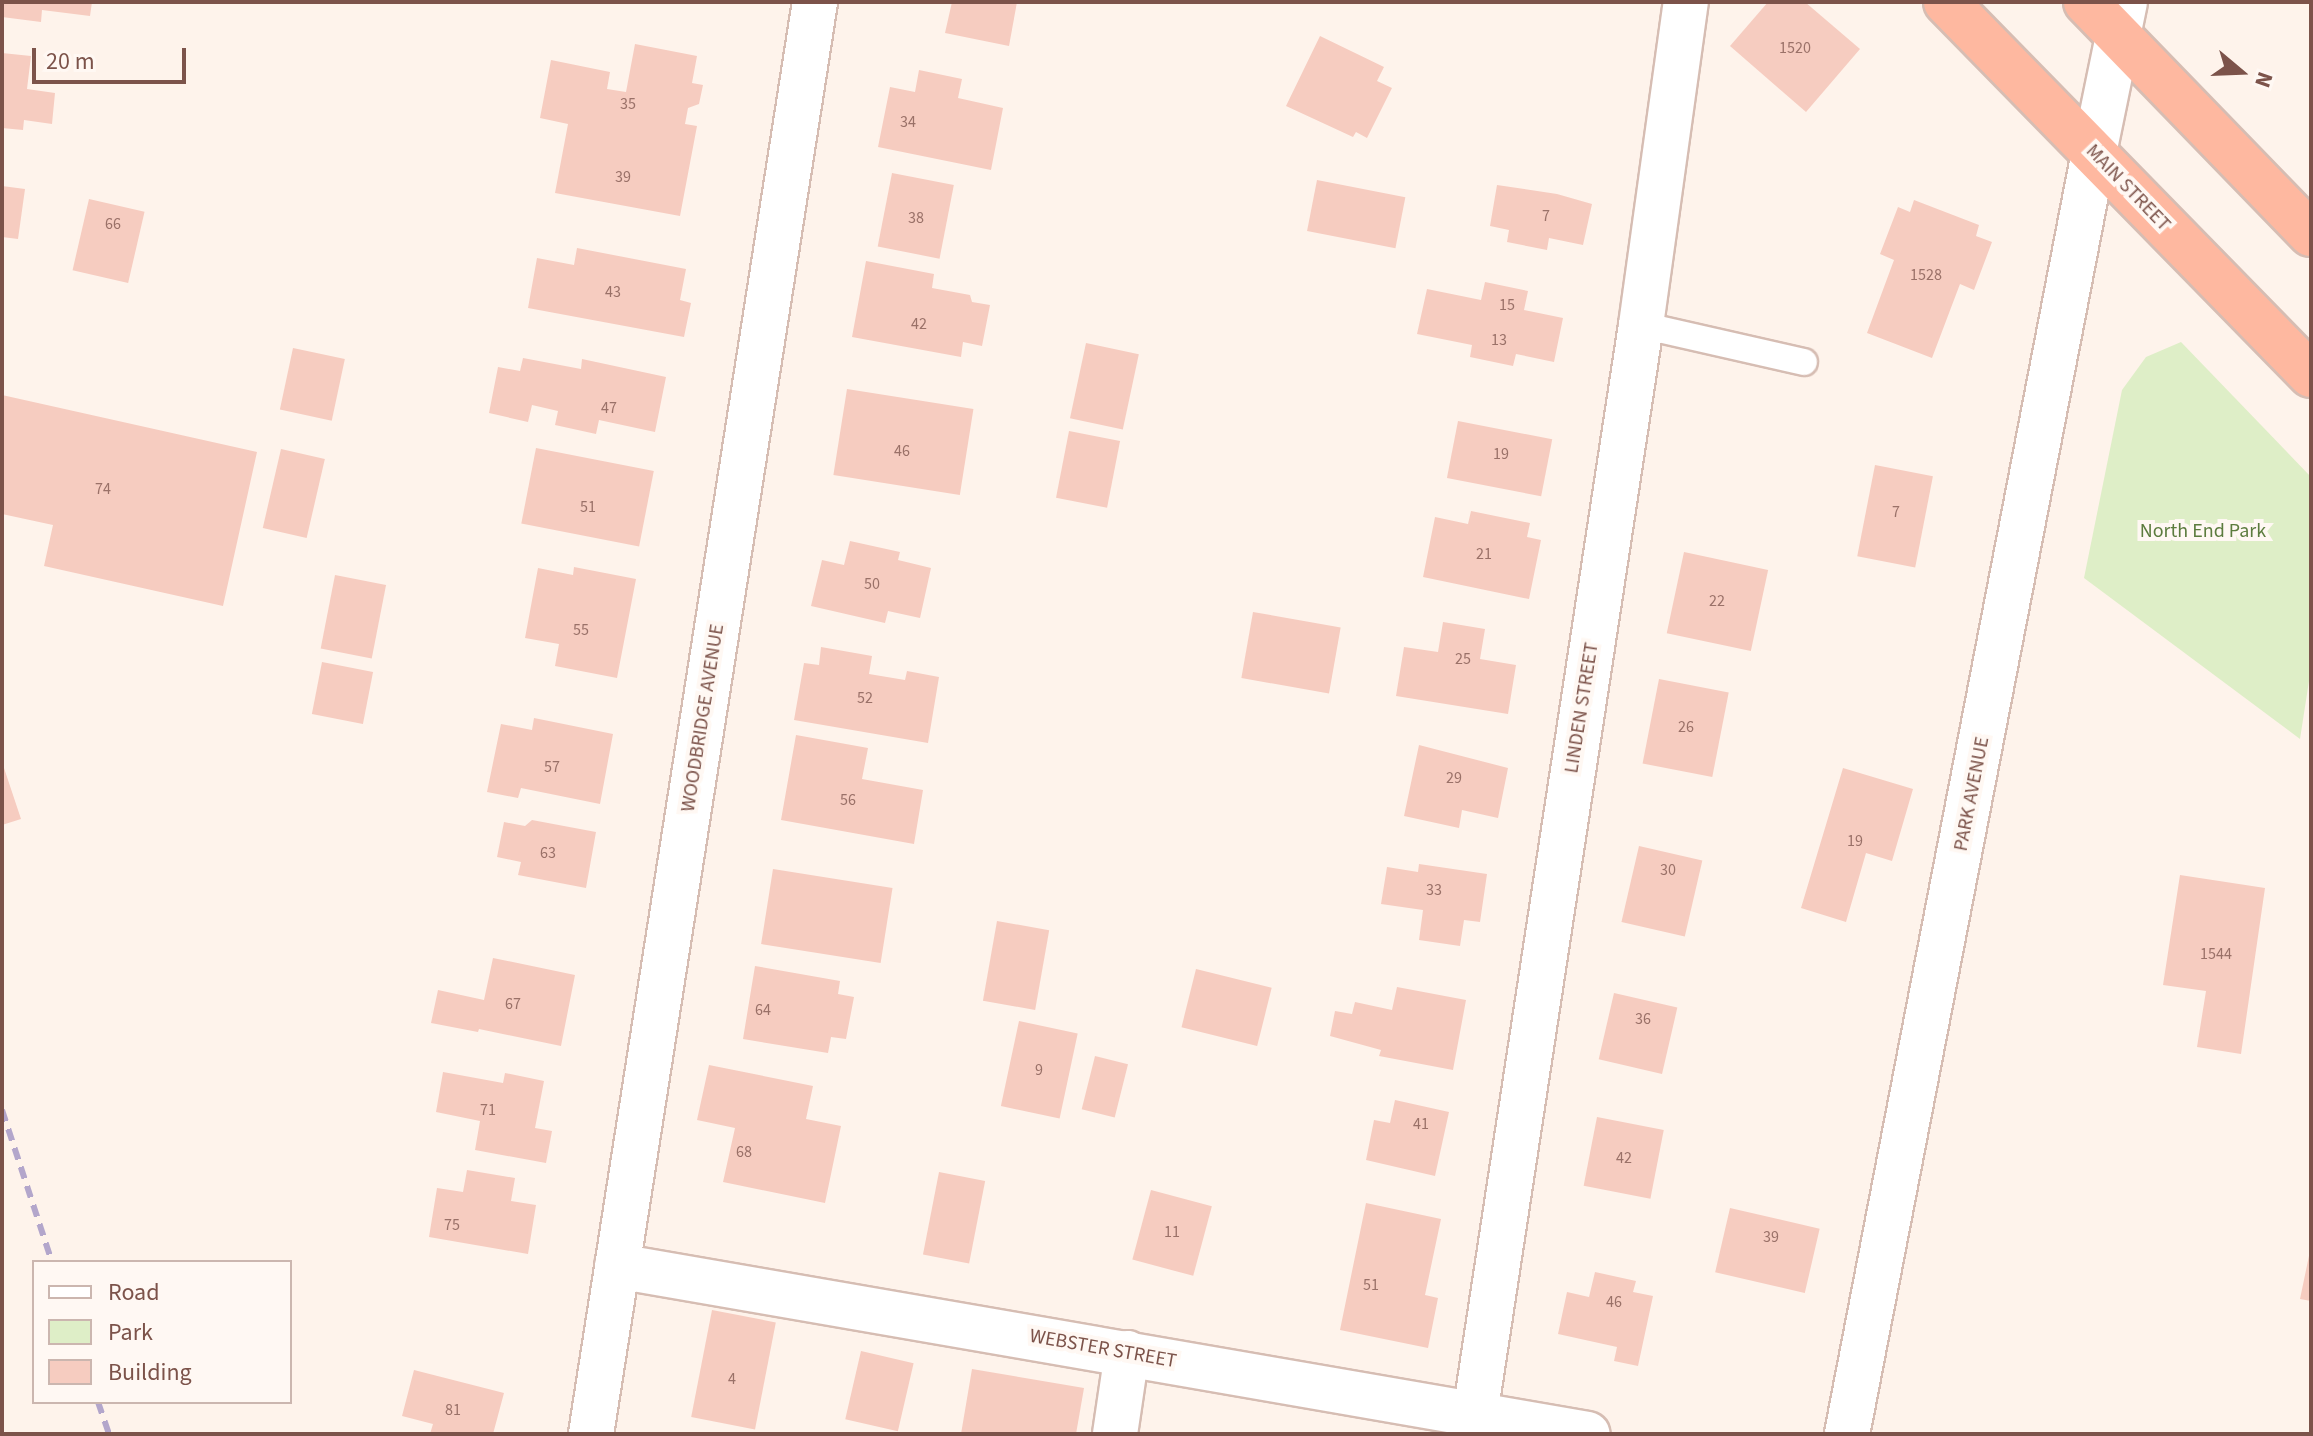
<!DOCTYPE html>
<style>
body{margin:0}
#map{position:relative;width:2313px;height:1436px;overflow:hidden;background:#fef3eb;font-family:"Source Sans 3",sans-serif}
div>[style]{position:absolute}
[style*='--x']{left:calc(var(--x)*1px);top:calc(var(--y)*1px);width:calc(var(--w)*1px);rotate:calc(var(--a)*1deg)}
.green>*{inset:0;background:#deeec7}
.building>*{inset:0;background:#f6ccc0;transform-origin:0 0}
.roads{filter:drop-shadow(2px 0 #d6bdb3) drop-shadow(-2px 0 #d6bdb3) drop-shadow(0 2px #d6bdb3) drop-shadow(0 -2px #d6bdb3)}
.service>*{height:26px;margin:-13px;padding:0 13px;transform-origin:13px;border-radius:13px;background:#fff}
.minor>*{height:44px;margin:-22px;padding:0 22px;transform-origin:22px;border-radius:22px;background:#fff}
.tertiary>*{height:44px;margin:-22px;padding:0 22px;transform-origin:22px;border-radius:22px;background:#fff}
.secondary>*{height:44px;margin:-22px;padding:0 22px;transform-origin:22px;border-radius:22px;background:#fff}
.trunk>*{height:44px;margin:-22px;padding:0 22px;transform-origin:22px;border-radius:22px;background:#feb8a0}
.rail>*{height:6px;margin-top:-3px;transform-origin:0;background:repeating-linear-gradient(90deg,#b3a6cb 0 12px,transparent 0 20px)}
span{translate:-50% -50%;white-space:nowrap;text-align:center;line-height:1.15;-webkit-text-stroke:8px #fff8f3;paint-order:stroke}
.number-label{font-size:16px;color:#9a7168}
.number-label span{-webkit-text-stroke-width:0}
.street-label{font-size:20px;color:#7c534a}
.park-label{font-size:20px;color:#5c7c3e}
.frame{position:absolute;inset:0;border:4px solid #7c534a;pointer-events:none}
.legend{position:absolute;left:32px;top:1260px;width:260px;height:144px;box-sizing:border-box;background:#fff8f3;border:2px solid #cbb6af;margin:0;padding:10px 14px;list-style:none;font-size:24px;color:#7c534a}
.legend li{display:flex;align-items:center;gap:16px;height:40px}
.legend b{width:40px;border:2px solid #cbb6af}
.north{position:absolute;left:2201px;top:32px;width:80px;height:80px;-webkit-text-stroke:6px #fff8f3;paint-order:stroke;rotate:109deg;font-size:22px;font-weight:700;line-height:32px;text-align:center;color:#7c534a}
.north::after{content:'';display:block;margin:auto;width:28px;height:36px;background:#7c534a;clip-path:polygon(50% 0,100% 100%,50% 72%,0 100%)}
.scale{position:absolute;left:32px;top:48px;width:154px;height:36px;box-sizing:border-box;border:4px solid #7c534a;border-top:0;padding-left:10px;font-size:24px;line-height:28px;white-space:nowrap;color:#7c534a;-webkit-text-stroke:6px #fff8f3;paint-order:stroke}
</style>
<div id="map">
<div class="green">
<i style="clip-path:polygon(2181px 342px,2311px 477px,2311px 668px,2300px 739px,2084px 578px,2122px 390px,2146px 357px)"></i>
</div>
<div class="building">
<i style="clip-path:polygon(2px 2px,92px 2px,90px 16px,42px 10px,41px 22px,2px 17px)"></i>
<i style="clip-path:polygon(952px 2px,1017px 2px,1009px 46px,945px 33px)"></i>
<i style="clip-path:polygon(1768px 2px,1805px 2px,1860px 49px,1806px 112px,1730px 46px)"></i>
<i style="clip-path:polygon(1320px 36px,1384px 67px,1377px 81px,1392px 88px,1367px 138px,1356px 132px,1353px 137px,1286px 106px)"></i>
<i style="clip-path:polygon(635px 44px,697px 56px,692px 83px,703px 85px,699px 104px,688px 108px,685px 124px,697px 126px,680px 216px,555px 193px,568px 124px,540px 118px,551px 60px,610px 72px,607px 89px,626px 92px)"></i>
<i style="clip-path:polygon(2px 53px,31px 56px,27px 89px,55px 93px,52px 124px,24px 120px,23px 130px,2px 128px)"></i>
<i style="clip-path:polygon(919px 70px,962px 79px,958px 98px,1003px 108px,991px 170px,878px 147px,890px 87px,915px 92px)"></i>
<i style="left:892px;top:173px;width:63px;height:75px;rotate:11deg"></i>
<i style="left:1317px;top:180px;width:90px;height:52px;rotate:11deg"></i>
<i style="clip-path:polygon(1497px 185px,1557px 194px,1592px 204px,1583px 245px,1549px 238px,1547px 250px,1507px 242px,1509px 230px,1490px 226px)"></i>
<i style="clip-path:polygon(2px 186px,25px 189px,18px 239px,2px 237px)"></i>
<i style="left:89px;top:199px;width:57px;height:73px;rotate:13deg"></i>
<i style="clip-path:polygon(1914px 200px,1979px 225px,1976px 236px,1992px 242px,1974px 290px,1960px 284px,1932px 358px,1867px 333px,1894px 260px,1880px 254px,1898px 207px,1910px 212px)"></i>
<i style="clip-path:polygon(577px 248px,686px 269px,680px 300px,691px 303px,684px 337px,528px 308px,537px 258px,574px 265px)"></i>
<i style="clip-path:polygon(866px 261px,934px 274px,932px 288px,970px 295px,972px 302px,990px 305px,982px 346px,963px 342px,961px 357px,852px 337px)"></i>
<i style="clip-path:polygon(1485px 282px,1528px 291px,1524px 310px,1563px 318px,1554px 362px,1516px 354px,1513px 366px,1470px 357px,1472px 345px,1417px 334px,1427px 289px,1481px 300px)"></i>
<i style="left:1086px;top:343px;width:54px;height:77px;rotate:12deg"></i>
<i style="left:293px;top:348px;width:53px;height:63px;rotate:12deg"></i>
<i style="clip-path:polygon(523px 358px,581px 369px,582px 359px,666px 377px,655px 432px,599px 420px,596px 434px,555px 425px,558px 411px,532px 405px,528px 422px,489px 413px,498px 367px,520px 371px)"></i>
<i style="left:847px;top:389px;width:128px;height:87px;rotate:9deg"></i>
<i style="clip-path:polygon(2px 395px,257px 452px,223px 606px,44px 566px,53px 525px,2px 514px)"></i>
<i style="left:1458px;top:421px;width:96px;height:58px;rotate:11deg"></i>
<i style="left:1069px;top:431px;width:52px;height:68px;rotate:11deg"></i>
<i style="left:536px;top:448px;width:120px;height:77px;rotate:11deg"></i>
<i style="left:281px;top:449px;width:45px;height:81px;rotate:13deg"></i>
<i style="left:1875px;top:465px;width:59px;height:93px;rotate:11deg"></i>
<i style="clip-path:polygon(1471px 511px,1530px 523px,1527px 537px,1541px 540px,1529px 599px,1423px 577px,1435px 517px,1468px 524px)"></i>
<i style="clip-path:polygon(850px 541px,900px 552px,898px 560px,931px 568px,920px 618px,888px 611px,885px 623px,811px 606px,822px 560px,844px 565px)"></i>
<i style="left:1684px;top:552px;width:86px;height:83px;rotate:12deg"></i>
<i style="clip-path:polygon(574px 567px,636px 579px,617px 678px,555px 666px,559px 644px,525px 638px,538px 568px,573px 575px)"></i>
<i style="left:335px;top:575px;width:52px;height:75px;rotate:11deg"></i>
<i style="left:1253px;top:612px;width:89px;height:67px;rotate:10deg"></i>
<i style="clip-path:polygon(1443px 622px,1485px 629px,1480px 659px,1516px 665px,1508px 714px,1396px 696px,1404px 647px,1438px 652px)"></i>
<i style="clip-path:polygon(821px 647px,872px 656px,869px 674px,905px 680px,907px 671px,939px 677px,928px 743px,794px 720px,804px 663px,819px 665px)"></i>
<i style="left:322px;top:662px;width:52px;height:53px;rotate:11deg"></i>
<i style="left:1659px;top:679px;width:71px;height:86px;rotate:11deg"></i>
<i style="clip-path:polygon(534px 718px,613px 734px,600px 804px,521px 788px,518px 798px,487px 792px,501px 724px,532px 730px)"></i>
<i style="clip-path:polygon(796px 735px,868px 748px,862px 779px,923px 790px,914px 844px,781px 820px)"></i>
<i style="clip-path:polygon(1419px 745px,1508px 768px,1498px 818px,1462px 810px,1459px 828px,1404px 816px)"></i>
<i style="clip-path:polygon(2px 762px,21px 819px,2px 825px)"></i>
<i style="clip-path:polygon(1843px 768px,1913px 789px,1892px 861px,1866px 853px,1846px 922px,1801px 908px)"></i>
<i style="clip-path:polygon(532px 820px,596px 832px,586px 888px,518px 875px,521px 862px,497px 857px,504px 822px,525px 826px)"></i>
<i style="left:1639px;top:846px;width:65px;height:78px;rotate:13deg"></i>
<i style="clip-path:polygon(1419px 864px,1487px 874px,1480px 922px,1464px 920px,1460px 946px,1419px 940px,1423px 910px,1381px 904px,1387px 867px,1418px 872px)"></i>
<i style="left:773px;top:869px;width:121px;height:76px;rotate:9deg"></i>
<i style="clip-path:polygon(2180px 875px,2265px 888px,2241px 1054px,2197px 1047px,2206px 991px,2163px 985px)"></i>
<i style="left:997px;top:921px;width:53px;height:81px;rotate:10deg"></i>
<i style="clip-path:polygon(493px 958px,575px 975px,561px 1046px,479px 1029px,478px 1032px,431px 1023px,438px 990px,484px 1000px)"></i>
<i style="clip-path:polygon(755px 966px,840px 981px,838px 994px,854px 997px,846px 1039px,831px 1037px,828px 1053px,743px 1039px)"></i>
<i style="left:1196px;top:969px;width:78px;height:60px;rotate:14deg"></i>
<i style="clip-path:polygon(1397px 987px,1466px 1000px,1453px 1070px,1379px 1056px,1381px 1050px,1330px 1036px,1335px 1011px,1352px 1014px,1355px 1002px,1392px 1010px)"></i>
<i style="left:1614px;top:993px;width:65px;height:68px;rotate:13deg"></i>
<i style="left:1019px;top:1021px;width:60px;height:87px;rotate:12deg"></i>
<i style="left:1095px;top:1056px;width:34px;height:55px;rotate:14deg"></i>
<i style="clip-path:polygon(709px 1065px,813px 1086px,806px 1119px,841px 1126px,825px 1203px,723px 1182px,735px 1128px,697px 1120px)"></i>
<i style="clip-path:polygon(443px 1072px,503px 1083px,505px 1073px,544px 1081px,535px 1128px,552px 1131px,546px 1163px,475px 1150px,480px 1121px,436px 1112px)"></i>
<i style="clip-path:polygon(1395px 1100px,1449px 1112px,1435px 1176px,1366px 1160px,1374px 1120px,1390px 1123px)"></i>
<i style="left:1597px;top:1117px;width:68px;height:70px;rotate:11deg"></i>
<i style="clip-path:polygon(467px 1170px,515px 1178px,511px 1201px,536px 1205px,528px 1254px,429px 1237px,437px 1188px,463px 1192px)"></i>
<i style="left:939px;top:1172px;width:47px;height:84px;rotate:11deg"></i>
<i style="left:1151px;top:1190px;width:63px;height:72px;rotate:15deg"></i>
<i style="clip-path:polygon(1366px 1203px,1441px 1219px,1425px 1295px,1438px 1298px,1428px 1348px,1340px 1330px)"></i>
<i style="left:1730px;top:1208px;width:92px;height:66px;rotate:13deg"></i>
<i style="clip-path:polygon(2310px 1251px,2311px 1251px,2311px 1301px,2300px 1299px)"></i>
<i style="clip-path:polygon(1595px 1272px,1636px 1281px,1633px 1292px,1653px 1296px,1638px 1366px,1614px 1361px,1617px 1347px,1558px 1334px,1567px 1292px,1589px 1297px)"></i>
<i style="left:712px;top:1310px;width:65px;height:109px;rotate:11deg"></i>
<i style="left:861px;top:1351px;width:54px;height:70px;rotate:13deg"></i>
<i style="clip-path:polygon(972px 1369px,1084px 1388px,1076px 1434px,961px 1434px)"></i>
<i style="clip-path:polygon(414px 1370px,504px 1393px,493px 1434px,430px 1434px,433px 1424px,402px 1416px)"></i>
</div>
<div class="roads">
<div class="service">
<i style="--x:1641;--y:325;--w:167;--a:12.8"></i>
</div>
<div class="minor">
<i style="--x:617;--y:1266;--w:985;--a:9.82"></i>
<i style="--x:1475;--y:1414;--w:1102;--a:-81.33"></i>
<i style="--x:1641;--y:325;--w:326;--a:-82.1"></i>
<i style="--x:591;--y:1434;--w:1449;--a:-81.11"></i>
<i style="--x:1115;--y:1434;--w:82;--a:-81.6"></i>
</div>
<div class="tertiary">
<i style="--x:1847;--y:1434;--w:1305;--a:-79.09"></i>
</div>
<div class="secondary">
<i style="--x:2094;--y:153;--w:154;--a:-78.4"></i>
</div>
<div class="trunk">
<i style="--x:1946;--y:2;--w:522;--a:45.62"></i>
<i style="--x:2086;--y:2;--w:323;--a:45.9"></i>
</div>
</div>
<div class="rail">
<i style="--x:2;--y:1110;--w:160;--a:71.8"></i>
<i style="--x:98;--y:1402;--w:34;--a:71"></i>
</div>
<div class="number-label">
<span style="left:1795px;top:48px">1520</span>
<span style="left:628px;top:104px">35</span>
<span style="left:908px;top:122px">34</span>
<span style="left:623px;top:177px">39</span>
<span style="left:1546px;top:216px">7</span>
<span style="left:916px;top:218px">38</span>
<span style="left:113px;top:224px">66</span>
<span style="left:1926px;top:275px">1528</span>
<span style="left:613px;top:292px">43</span>
<span style="left:1507px;top:305px">15</span>
<span style="left:919px;top:324px">42</span>
<span style="left:1499px;top:340px">13</span>
<span style="left:609px;top:408px">47</span>
<span style="left:902px;top:451px">46</span>
<span style="left:1501px;top:454px">19</span>
<span style="left:103px;top:489px">74</span>
<span style="left:588px;top:507px">51</span>
<span style="left:1896px;top:512px">7</span>
<span style="left:1484px;top:554px">21</span>
<span style="left:872px;top:584px">50</span>
<span style="left:1717px;top:601px">22</span>
<span style="left:581px;top:630px">55</span>
<span style="left:1463px;top:659px">25</span>
<span style="left:865px;top:698px">52</span>
<span style="left:1686px;top:727px">26</span>
<span style="left:552px;top:767px">57</span>
<span style="left:1454px;top:778px">29</span>
<span style="left:848px;top:800px">56</span>
<span style="left:1855px;top:841px">19</span>
<span style="left:548px;top:853px">63</span>
<span style="left:1668px;top:870px">30</span>
<span style="left:1434px;top:890px">33</span>
<span style="left:2216px;top:954px">1544</span>
<span style="left:513px;top:1004px">67</span>
<span style="left:763px;top:1010px">64</span>
<span style="left:1643px;top:1019px">36</span>
<span style="left:1039px;top:1070px">9</span>
<span style="left:488px;top:1110px">71</span>
<span style="left:1421px;top:1124px">41</span>
<span style="left:744px;top:1152px">68</span>
<span style="left:1624px;top:1158px">42</span>
<span style="left:452px;top:1225px">75</span>
<span style="left:1172px;top:1232px">11</span>
<span style="left:1771px;top:1237px">39</span>
<span style="left:1371px;top:1285px">51</span>
<span style="left:1614px;top:1302px">46</span>
<span style="left:732px;top:1379px">4</span>
<span style="left:453px;top:1410px">81</span>
</div>
<div class="street-label">
<span style="left:2128px;top:188px;rotate:46deg">MAIN STREET</span>
<span style="left:1582px;top:708px;rotate:-81deg">LINDEN STREET</span>
<span style="left:703px;top:718px;rotate:-81deg">WOODBRIDGE AVENUE</span>
<span style="left:1972px;top:794px;rotate:-79deg">PARK AVENUE</span>
<span style="left:1103px;top:1349px;rotate:10deg">WEBSTER STREET</span>
</div>
<div class="park-label">
<span style="left:2203px;top:531px">North End Park</span>
</div>
<div class="frame"></div>
<ul class="legend">
<li><b style="height:10px;background:#fff"></b>Road</li>
<li><b style="height:22px;background:#deeec7"></b>Park</li>
<li><b style="height:22px;background:#f6ccc0"></b>Building</li>
</ul>
<div class="north">N</div>
<div class="scale">20 m</div>
</div>
